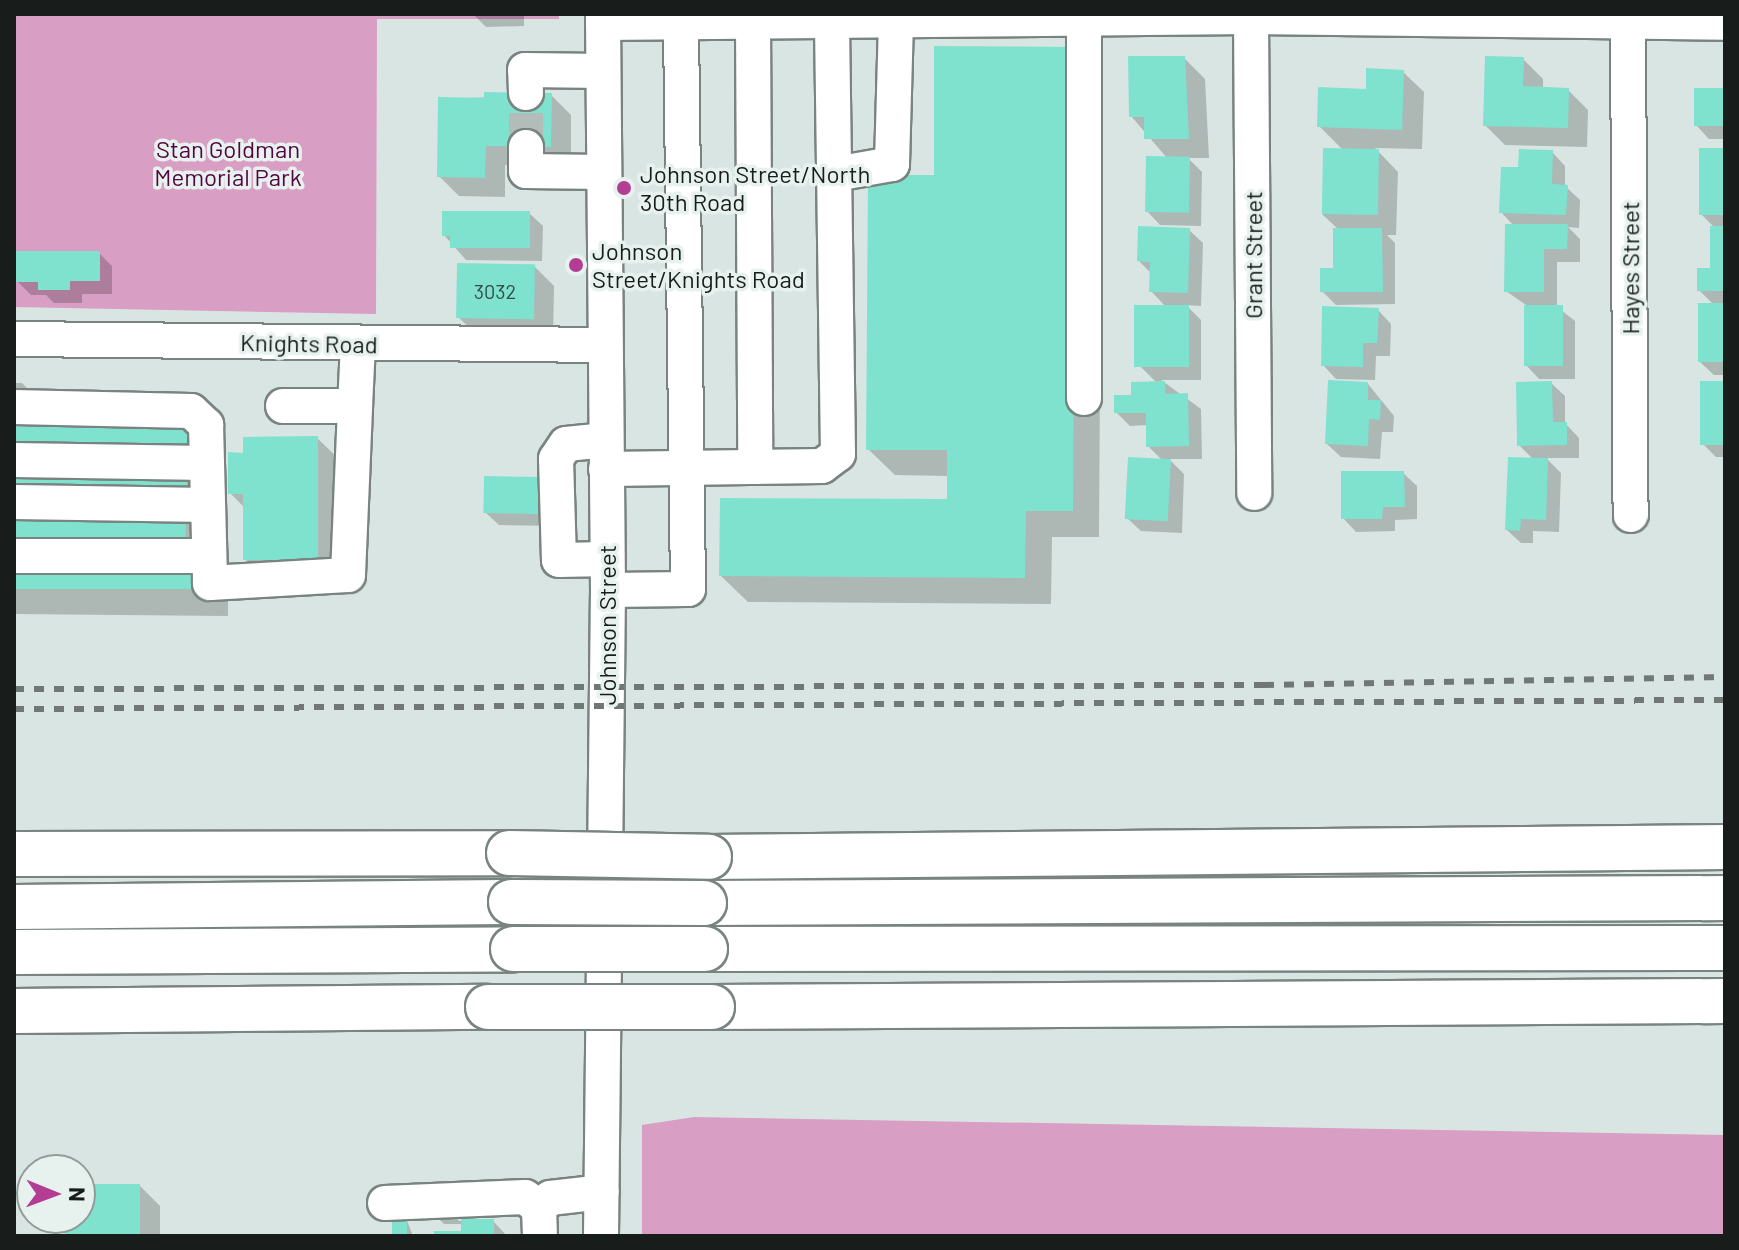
<!DOCTYPE html>
<style>
body{margin:0}
#map{position:relative;width:1739px;height:1250px;overflow:hidden;background:#d9e5e2;font-family:Barlow,sans-serif}
div>[style]{position:absolute}
[style*='--x']{left:calc(var(--x)*1px);top:calc(var(--y)*1px);width:calc(var(--w)*1px);rotate:calc(var(--a)*1deg)}
.green>*{inset:0;background:#d99ec4}
.shadow>*{inset:0;background:#0003}
.building>*{inset:0;background:#7fe2cf;transform-origin:0 0}
.minor-tunnel>*{height:34px;margin-top:-17px;transform-origin:0;background:repeating-linear-gradient(90deg,#b2bdba 0 34px,transparent 0 51px)}
.roads{filter:drop-shadow(2px 0 #798481) drop-shadow(-2px 0 #798481) drop-shadow(0 2px #798481) drop-shadow(0 -2px #798481)}
.minor>*{height:34px;margin:-17px;padding:0 17px;transform-origin:17px;border-radius:17px;background:#fff}
.highway>*{height:44px;margin:-22px;padding:0 22px;transform-origin:22px;border-radius:22px;background:#fff}
.rail>*{height:6px;margin-top:-3px;transform-origin:0;background:repeating-linear-gradient(90deg,#707876 0 10px,transparent 0 20px)}
.bridges{filter:drop-shadow(2px 0 #798481) drop-shadow(-2px 0 #798481) drop-shadow(0 2px #798481) drop-shadow(0 -2px #798481)}
.highway-bridge>*{height:44px;margin:-22px;padding:0 22px;transform-origin:22px;border-radius:22px;background:#fff}
.dots>*{width:22px;height:22px;translate:-50% -50%;box-sizing:border-box;border:4px solid #e7f2ef;border-radius:50%}
span{translate:-50% -50%;white-space:nowrap;text-align:center;line-height:1.15;-webkit-text-stroke:7px #e7f2ef;paint-order:stroke}
.number-label{font-size:20px;color:#324e48}
.number-label span{-webkit-text-stroke-width:0}
.park-label{font-size:24px;color:#550442}
.poi-label{font-size:24px;color:#181c1b}
.left{translate:0 -50%;text-align:left}
.street-label{font-size:24px;color:#181c1b}
.frame{position:absolute;inset:0;border:16px solid #181c1b;pointer-events:none}
.north{position:absolute;left:16px;top:1154px;width:80px;height:80px;box-sizing:border-box;background:#e7f2ef;border:2px solid #949c9a;border-radius:50%;rotate:91deg;font-size:22px;font-weight:700;line-height:32px;text-align:center;color:#181c1b}
.north::after{content:'';display:block;margin:auto;width:28px;height:36px;background:#b43d94;clip-path:polygon(50% 0,100% 100%,50% 72%,0 100%)}
</style>
<div id="map">
<div class="green">
<i style="clip-path:polygon(14px 14px,559px 14px,559px 19px,377px 19px,376px 314px,14px 307px)"></i>
<i style="clip-path:polygon(694px 1117px,1725px 1135px,1725px 1236px,642px 1236px,642px 1125px)"></i>
</div>
<div class="shadow">
<i style="clip-path:polygon(473px 14px,524px 14px,524px 26px,486px 27px)"></i>
<i style="clip-path:polygon(1075px 49px,1102px 76px,1099px 537px,1052px 537px,1051px 604px,748px 602px,721px 576px,949px 501px,949px 476px,895px 475px,868px 449px,936px 177px)"></i>
<i style="clip-path:polygon(1184px 58px,1205px 79px,1209px 158px,1188px 158px,1202px 172px,1201px 226px,1160px 225px,1147px 211px,1167px 158px,1131px 116px)"></i>
<i style="clip-path:polygon(1523px 59px,1543px 79px,1543px 89px,1568px 90px,1588px 110px,1587px 147px,1505px 145px,1485px 125px)"></i>
<i style="clip-path:polygon(1403px 72px,1424px 92px,1422px 149px,1375px 148px,1398px 172px,1396px 235px,1387px 235px,1395px 243px,1395px 304px,1336px 305px,1322px 291px,1335px 270px,1339px 230px,1322px 214px,1343px 150px,1319px 126px)"></i>
<i style="clip-path:polygon(1725px 90px,1725px 139px,1709px 139px,1696px 125px)"></i>
<i style="clip-path:polygon(551px 95px,571px 115px,571px 166px,505px 165px,505px 197px,459px 196px,439px 176px,440px 99px)"></i>
<i style="clip-path:polygon(1725px 150px,1725px 375px,1714px 375px,1700px 362px,1714px 305px,1699px 290px,1712px 270px,1715px 228px,1701px 214px)"></i>
<i style="clip-path:polygon(1552px 152px,1565px 166px,1565px 186px,1580px 200px,1579px 228px,1568px 227px,1580px 239px,1580px 262px,1557px 262px,1557px 307px,1575px 321px,1575px 379px,1539px 379px,1526px 365px,1526px 305px,1506px 291px,1514px 226px,1501px 212px,1520px 169px)"></i>
<i style="clip-path:polygon(529px 213px,543px 226px,542px 261px,466px 260px,444px 235px)"></i>
<i style="clip-path:polygon(1189px 230px,1203px 243px,1201px 306px,1186px 305px,1201px 320px,1201px 380px,1161px 380px,1201px 409px,1202px 459px,1169px 459px,1184px 474px,1182px 533px,1141px 531px,1127px 518px,1163px 461px,1148px 446px,1148px 425px,1130px 426px,1116px 412px,1157px 383px,1140px 366px,1166px 307px,1151px 291px,1151px 273px,1139px 261px)"></i>
<i style="clip-path:polygon(99px 253px,112px 266px,112px 294px,82px 294px,82px 303px,54px 303px,46px 295px,31px 295px,17px 281px)"></i>
<i style="clip-path:polygon(534px 266px,554px 286px,553px 338px,479px 337px,458px 317px)"></i>
<i style="clip-path:polygon(1378px 310px,1391px 324px,1390px 356px,1376px 356px,1375px 380px,1336px 379px,1323px 365px)"></i>
<i style="clip-path:polygon(14px 383px,22px 383px,36px 397px,14px 407px)"></i>
<i style="clip-path:polygon(1551px 383px,1565px 396px,1565px 423px,1579px 438px,1579px 458px,1546px 458px,1561px 473px,1559px 532px,1533px 531px,1533px 543px,1521px 543px,1507px 530px,1533px 459px,1519px 445px)"></i>
<i style="clip-path:polygon(1725px 383px,1725px 457px,1716px 457px,1703px 444px)"></i>
<i style="clip-path:polygon(1368px 384px,1394px 416px,1393px 432px,1382px 432px,1380px 459px,1341px 457px,1327px 444px)"></i>
<i style="clip-path:polygon(14px 412px,187px 414px,228px 592px,228px 616px,14px 614px)"></i>
<i style="clip-path:polygon(317px 438px,338px 458px,338px 579px,265px 579px,245px 559px,245px 508px,230px 493px,245px 455px)"></i>
<i style="clip-path:polygon(1403px 473px,1417px 486px,1417px 519px,1395px 520px,1395px 531px,1356px 532px,1343px 518px)"></i>
<i style="clip-path:polygon(486px 478px,567px 526px,499px 525px,485px 512px)"></i>
<i style="clip-path:polygon(80px 1186px,140px 1186px,160px 1206px,160px 1236px,68px 1236px,69px 1218px,80px 1218px)"></i>
<i style="clip-path:polygon(453px 1212px,459px 1221px,493px 1221px,507px 1236px,463px 1236px,463px 1224px,444px 1224px,438px 1218px)"></i>
<i style="clip-path:polygon(407px 1221px,413px 1236px,395px 1236px)"></i>
</div>
<div class="building">
<i style="clip-path:polygon(934px 46px,1076px 47px,1073px 511px,1026px 511px,1025px 578px,719px 576px,720px 498px,947px 499px,947px 450px,866px 450px,868px 175px,934px 175px)"></i>
<i style="clip-path:polygon(1128px 56px,1185px 56px,1189px 139px,1144px 139px,1144px 117px,1129px 117px)"></i>
<i style="clip-path:polygon(1485px 56px,1524px 57px,1523px 86px,1569px 88px,1568px 128px,1483px 126px)"></i>
<i style="clip-path:polygon(1366px 68px,1404px 70px,1402px 130px,1317px 127px,1318px 87px,1366px 89px)"></i>
<i style="left:1694px;top:88px;width:31px;height:38px"></i>
<i style="clip-path:polygon(484px 92px,552px 93px,551px 147px,486px 146px,485px 178px,437px 177px,438px 97px,484px 98px)"></i>
<i style="left:1323px;top:148px;width:56px;height:66px;rotate:1deg"></i>
<i style="left:1699px;top:148px;width:26px;height:67px"></i>
<i style="clip-path:polygon(1519px 149px,1553px 150px,1552px 184px,1568px 185px,1566px 215px,1499px 213px,1501px 167px,1518px 167px)"></i>
<i style="left:1146px;top:156px;width:44px;height:56px;rotate:1deg"></i>
<i style="clip-path:polygon(442px 211px,530px 211px,530px 248px,450px 248px,450px 236px,442px 236px)"></i>
<i style="clip-path:polygon(1505px 224px,1568px 224px,1567px 249px,1544px 249px,1544px 292px,1504px 292px)"></i>
<i style="clip-path:polygon(1138px 226px,1190px 228px,1188px 293px,1149px 292px,1150px 262px,1137px 261px)"></i>
<i style="clip-path:polygon(1710px 226px,1725px 226px,1725px 291px,1697px 291px,1697px 268px,1710px 268px)"></i>
<i style="clip-path:polygon(1333px 228px,1382px 228px,1383px 292px,1320px 292px,1320px 268px,1333px 268px)"></i>
<i style="clip-path:polygon(15px 251px,100px 251px,100px 281px,70px 281px,70px 290px,38px 290px,38px 282px,15px 282px)"></i>
<i style="left:457px;top:263px;width:78px;height:55px;rotate:1deg"></i>
<i style="left:1698px;top:303px;width:27px;height:59px"></i>
<i style="left:1134px;top:305px;width:55px;height:62px"></i>
<i style="left:1524px;top:305px;width:39px;height:61px"></i>
<i style="clip-path:polygon(1322px 306px,1379px 308px,1377px 343px,1363px 343px,1363px 367px,1321px 366px)"></i>
<i style="clip-path:polygon(1328px 380px,1368px 382px,1368px 400px,1381px 400px,1380px 420px,1369px 419px,1368px 446px,1325px 444px)"></i>
<i style="clip-path:polygon(1165px 381px,1165px 394px,1188px 393px,1189px 446px,1146px 447px,1146px 413px,1114px 413px,1114px 395px,1131px 395px,1131px 382px)"></i>
<i style="clip-path:polygon(1552px 381px,1553px 422px,1567px 422px,1567px 445px,1517px 446px,1516px 382px)"></i>
<i style="left:1700px;top:381px;width:25px;height:64px"></i>
<i style="left:14px;top:410px;width:174px;height:40px;rotate:1deg"></i>
<i style="clip-path:polygon(318px 436px,318px 560px,243px 560px,243px 494px,228px 494px,228px 452px,243px 453px,243px 437px)"></i>
<i style="left:1128px;top:457px;width:43px;height:62px;rotate:3deg"></i>
<i style="clip-path:polygon(1508px 457px,1548px 458px,1546px 520px,1521px 519px,1520px 531px,1505px 530px)"></i>
<i style="left:14px;top:464px;width:173px;height:27px;rotate:1deg"></i>
<i style="clip-path:polygon(1341px 471px,1404px 471px,1405px 507px,1383px 507px,1382px 519px,1341px 519px)"></i>
<i style="left:484px;top:476px;width:70px;height:37px;rotate:1deg"></i>
<i style="left:14px;top:504px;width:172px;height:35px;rotate:1deg"></i>
<i style="left:14px;top:562px;width:188px;height:27px"></i>
<i style="clip-path:polygon(80px 1184px,140px 1184px,140px 1236px,65px 1236px,65px 1218px,80px 1218px)"></i>
<i style="left:392px;top:1219px;width:15px;height:17px"></i>
<i style="clip-path:polygon(461px 1219px,494px 1219px,494px 1236px,434px 1236px,434px 1231px,461px 1231px)"></i>
</div>
<div class="minor-tunnel">
<i style="--x:526;--y:147;--w:54;--a:-90"></i>
</div>
<div class="roads">
<div class="minor">
<i style="--x:1251;--y:17;--w:476;--a:89.6"></i>
<i style="--x:753;--y:21;--w:446;--a:89.7"></i>
<i style="--x:1628;--y:21;--w:494;--a:89.7"></i>
<i style="--x:603;--y:23;--w:648;--a:-0.53"></i>
<i style="--x:1251;--y:17;--w:474;--a:0.7"></i>
<i style="--x:526;--y:93;--w:23;--a:-92"></i>
<i style="--x:525;--y:70;--w:78;--a:0.7"></i>
<i style="--x:526;--y:147;--w:24;--a:90"></i>
<i style="--x:526;--y:171;--w:78;--a:0.7"></i>
<i style="--x:835;--y:174;--w:58;--a:-10"></i>
<i style="--x:892;--y:164;--w:144;--a:-88.4"></i>
<i style="--x:14;--y:339;--w:590;--a:0.58"></i>
<i style="--x:1084;--y:398;--w:379;--a:-90"></i>
<i style="--x:283;--y:406;--w:72;--a:0"></i>
<i style="--x:355;--y:406;--w:62;--a:-87.2"></i>
<i style="--x:14;--y:407;--w:177;--a:1.3"></i>
<i style="--x:191;--y:411;--w:21;--a:43"></i>
<i style="--x:206;--y:425;--w:158;--a:88.5"></i>
<i style="--x:210;--y:583;--w:138;--a:-3.3"></i>
<i style="--x:348;--y:575;--w:169;--a:-87.6"></i>
<i style="--x:606;--y:440;--w:40;--a:174.3"></i>
<i style="--x:566;--y:444;--w:18;--a:124"></i>
<i style="--x:556;--y:459;--w:101;--a:88.3"></i>
<i style="--x:559;--y:560;--w:48;--a:-1.2"></i>
<i style="--x:14;--y:460;--w:193;--a:0.9"></i>
<i style="--x:606;--y:469;--w:216;--a:-0.8"></i>
<i style="--x:822;--y:466;--w:20;--a:-37"></i>
<i style="--x:838;--y:454;--w:433;--a:-90.8"></i>
<i style="--x:14;--y:502;--w:194;--a:0.9"></i>
<i style="--x:14;--y:556;--w:195;--a:0"></i>
<i style="--x:608;--y:590;--w:80;--a:-0.7"></i>
<i style="--x:688;--y:589;--w:567;--a:-90.71"></i>
<i style="--x:385;--y:1203;--w:140;--a:-2.5"></i>
<i style="--x:525;--y:1197;--w:18;--a:38"></i>
<i style="--x:539;--y:1208;--w:28;--a:88"></i>
<i style="--x:539;--y:1208;--w:15;--a:-42"></i>
<i style="--x:550;--y:1198;--w:52;--a:-6.6"></i>
<i style="--x:601;--y:1236;--w:646;--a:-89.38"></i>
<i style="--x:608;--y:590;--w:576;--a:-90.5"></i>
</div>
<div class="highway">
<i style="--x:14;--y:854;--w:495;--a:-0.1"></i>
<i style="--x:709;--y:857;--w:1016;--a:-0.56"></i>
<i style="--x:704;--y:903;--w:1021;--a:-0.28"></i>
<i style="--x:14;--y:907;--w:497;--a:-0.6"></i>
<i style="--x:705;--y:949;--w:1020;--a:-0.06"></i>
<i style="--x:14;--y:952;--w:499;--a:-0.3"></i>
<i style="--x:712;--y:1007;--w:1013;--a:-0.34"></i>
<i style="--x:14;--y:1011;--w:474;--a:-0.5"></i>
</div>
</div>
<div class="rail">
<i style="--x:14;--y:689;--w:1250;--a:-0.18"></i>
<i style="--x:1264;--y:685;--w:461;--a:-1"></i>
<i style="--x:14;--y:709;--w:1711;--a:-0.3"></i>
</div>
<div class="bridges">
<div class="highway-bridge">
<i style="--x:509;--y:853;--w:200;--a:1.1"></i>
<i style="--x:511;--y:902;--w:193;--a:0.3"></i>
<i style="--x:513;--y:949;--w:192;--a:0"></i>
<i style="--x:488;--y:1007;--w:224;--a:0"></i>
</div>
</div>
<div class="dots">
<i style="left:624px;top:188px;background:#b43d94"></i>
<i style="left:576px;top:265px;background:#b43d94"></i>
</div>
<div class="number-label">
<span style="left:495px;top:291px">3032</span>
</div>
<div class="park-label">
<span style="left:228px;top:163px">Stan Goldman<br>Memorial Park</span>
</div>
<div class="poi-label">
<span class="left" style="left:640px;top:188px">Johnson Street/North<br>30th Road</span>
<span class="left" style="left:592px;top:265px">Johnson<br>Street/Knights Road</span>
</div>
<div class="street-label">
<span style="left:1253px;top:255px;rotate:-90deg">Grant Street</span>
<span style="left:1630px;top:268px;rotate:-90deg">Hayes Street</span>
<span style="left:309px;top:343px;rotate:1deg">Knights Road</span>
<span style="left:607px;top:625px;rotate:-90deg">Johnson Street</span>
</div>
<div class="frame"></div>
<div class="north">N</div>
</div>
